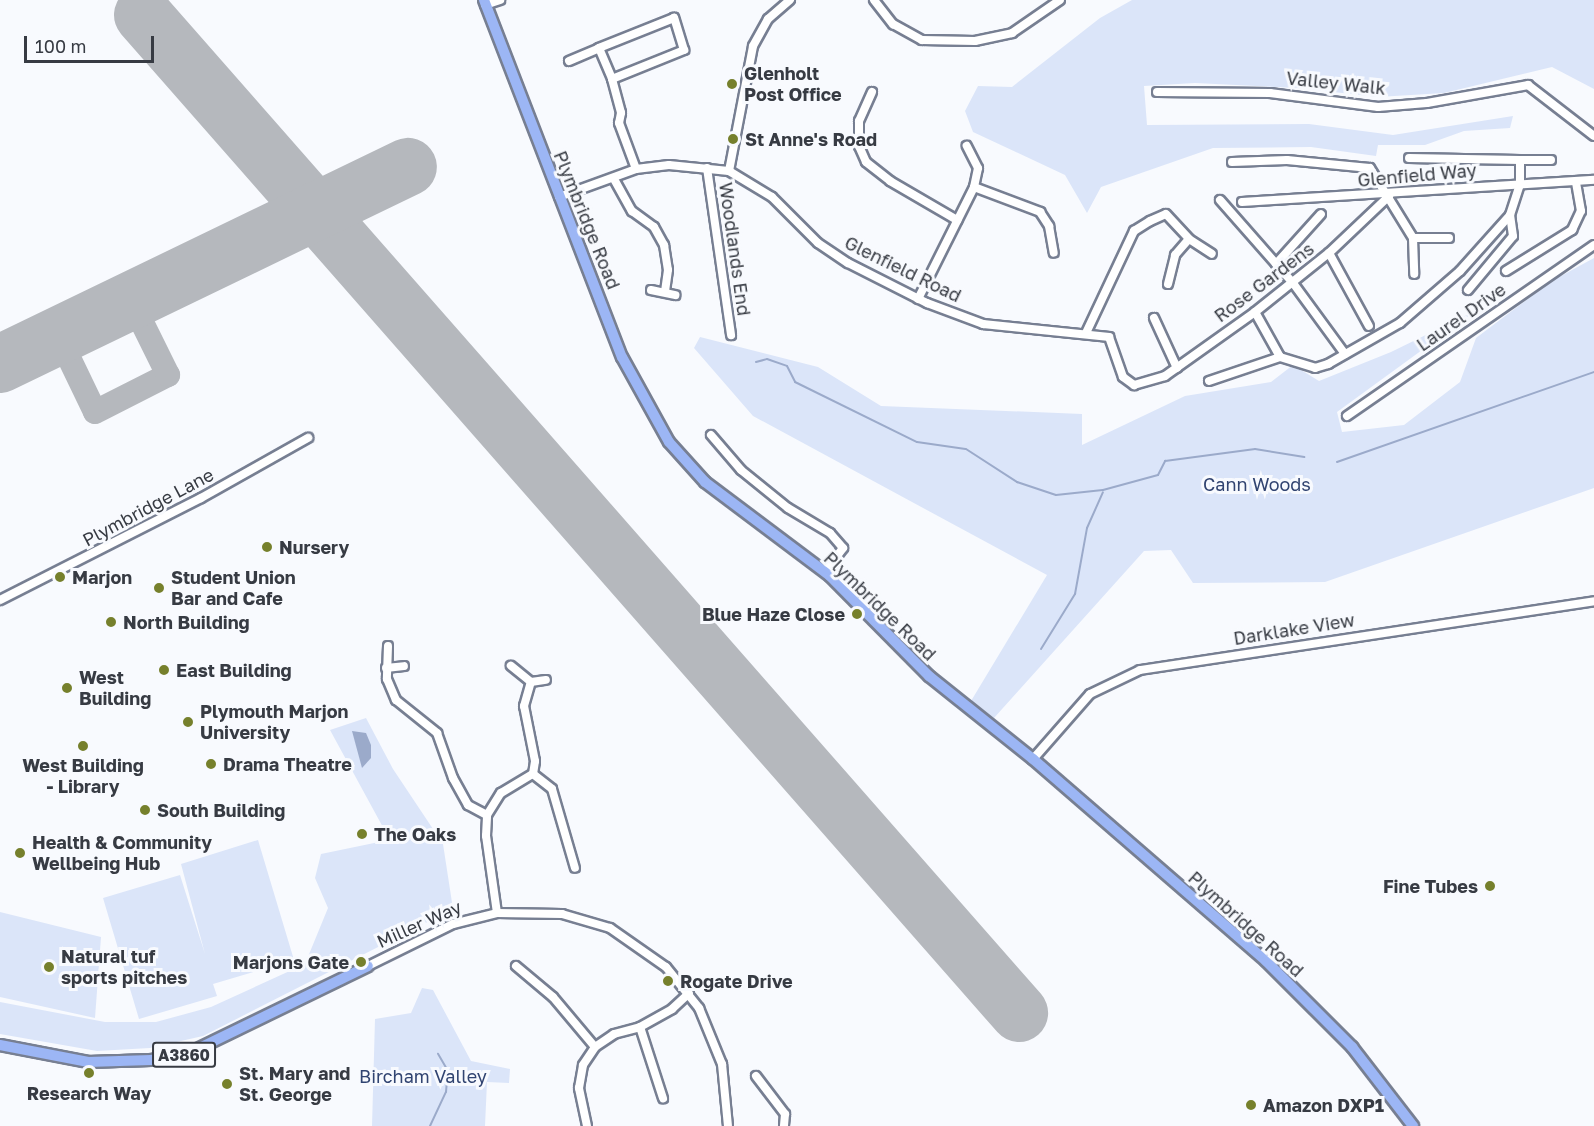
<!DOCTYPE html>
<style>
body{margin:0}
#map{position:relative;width:1594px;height:1126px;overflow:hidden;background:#f8fafe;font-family:"Golos Text",sans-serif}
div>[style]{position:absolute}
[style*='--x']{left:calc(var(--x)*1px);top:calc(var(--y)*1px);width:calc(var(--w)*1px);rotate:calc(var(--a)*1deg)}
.green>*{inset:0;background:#dbe5f9}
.water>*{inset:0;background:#9baaca}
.stream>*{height:2px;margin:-1px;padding:0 1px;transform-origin:1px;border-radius:1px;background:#9baaca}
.taxiway>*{height:24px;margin:-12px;padding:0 12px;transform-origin:12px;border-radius:12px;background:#b5b8bd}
.runway>*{height:58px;margin:-29px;padding:0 29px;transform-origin:29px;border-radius:29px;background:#b5b8bd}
.roads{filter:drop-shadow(2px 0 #777f92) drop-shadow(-2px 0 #777f92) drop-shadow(0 2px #777f92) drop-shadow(0 -2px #777f92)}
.minor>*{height:8px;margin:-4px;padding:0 4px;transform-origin:4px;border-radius:4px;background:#fff}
.major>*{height:10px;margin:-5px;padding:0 5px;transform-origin:5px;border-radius:5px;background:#9cb6f5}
.dots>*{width:16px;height:16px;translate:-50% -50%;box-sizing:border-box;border:3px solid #f8fafe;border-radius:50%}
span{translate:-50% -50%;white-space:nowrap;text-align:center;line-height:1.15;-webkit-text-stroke:6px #f8fafe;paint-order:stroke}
.shield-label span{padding:2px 4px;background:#f8fafe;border:2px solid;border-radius:4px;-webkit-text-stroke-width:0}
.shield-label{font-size:16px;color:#373b43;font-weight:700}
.poi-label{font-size:18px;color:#373b43;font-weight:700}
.left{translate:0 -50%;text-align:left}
.right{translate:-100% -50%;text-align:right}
.street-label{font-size:18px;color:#373b43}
.park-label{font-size:18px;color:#314471}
.scale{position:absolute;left:24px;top:36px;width:130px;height:27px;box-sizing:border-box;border:3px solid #373b43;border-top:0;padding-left:8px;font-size:18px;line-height:21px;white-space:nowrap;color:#373b43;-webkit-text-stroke:4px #f8fafe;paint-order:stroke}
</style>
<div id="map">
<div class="green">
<i style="clip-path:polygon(1132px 0,1594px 0,1594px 89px,1552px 67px,1444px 93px,1378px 97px,1298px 88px,1195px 83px,1144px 86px,1147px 125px,1309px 124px,1393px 135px,1513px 116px,1510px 128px,1464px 131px,1425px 145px,1378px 145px,1376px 156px,1311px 147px,1213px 148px,1101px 187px,1087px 213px,1065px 175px,973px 132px,965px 111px,978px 86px,1012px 87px,1100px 18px)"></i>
<i style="clip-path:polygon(1594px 258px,1594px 488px,1325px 582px,1193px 583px,1171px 550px,1144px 551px,994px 718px,971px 701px,1047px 575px,753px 416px,694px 348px,700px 337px,818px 367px,881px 406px,1082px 414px,1082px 445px,1185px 396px,1271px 382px,1293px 365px,1319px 381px,1391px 352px,1477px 310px,1337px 412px,1342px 432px,1404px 425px,1460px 382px,1476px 338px,1550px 282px)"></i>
<i style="clip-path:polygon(366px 718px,393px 769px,443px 844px,453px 909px,203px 1036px,150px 1048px,97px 1051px,0 1034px,0 1002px,105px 1022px,156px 1022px,211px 1007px,305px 964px,328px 908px,315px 878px,321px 854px,379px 842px,385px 831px,330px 730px)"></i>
<i style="clip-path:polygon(258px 840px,294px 960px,213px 984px,217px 996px,139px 1019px,103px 898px,180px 875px,205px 954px,181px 864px)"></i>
<i style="clip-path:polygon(0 912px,101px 937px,95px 1018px,0 997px)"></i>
<i style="clip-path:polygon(422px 988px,433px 990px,471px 1061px,510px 1069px,509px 1083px,487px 1082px,485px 1126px,372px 1126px,375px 1019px,411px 1013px)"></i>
</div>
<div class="water">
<i style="clip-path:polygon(352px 731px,366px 733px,371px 745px,371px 758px,362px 768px)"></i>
</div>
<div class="stream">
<i style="--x:756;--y:362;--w:11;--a:-15"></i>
<i style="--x:767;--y:359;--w:21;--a:19"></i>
<i style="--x:787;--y:366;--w:18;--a:63"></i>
<i style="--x:795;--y:382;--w:136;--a:26.2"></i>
<i style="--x:917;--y:442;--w:49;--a:8.1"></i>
<i style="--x:966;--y:449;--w:61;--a:32.9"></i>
<i style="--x:1017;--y:482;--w:41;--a:18.4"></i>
<i style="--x:1056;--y:495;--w:47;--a:-6.1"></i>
<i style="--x:1103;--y:490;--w:57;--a:-15.3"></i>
<i style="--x:1158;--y:475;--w:16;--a:-63"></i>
<i style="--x:1165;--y:461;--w:91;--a:-7.6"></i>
<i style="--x:1255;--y:449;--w:50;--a:9.3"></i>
<i style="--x:1337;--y:462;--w:272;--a:-19.3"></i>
<i style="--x:1041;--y:649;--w:65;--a:-58.3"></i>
<i style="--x:1075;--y:594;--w:67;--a:-79.7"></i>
<i style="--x:1087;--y:528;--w:39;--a:-66"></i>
<i style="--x:430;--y:1126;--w:38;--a:-65"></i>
<i style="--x:446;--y:1092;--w:21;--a:-85"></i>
<i style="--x:448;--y:1071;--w:20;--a:-120"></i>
</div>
<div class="taxiway">
<i style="--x:58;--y:335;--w:85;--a:64.3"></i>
<i style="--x:95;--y:412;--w:82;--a:-26.9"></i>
<i style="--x:168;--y:375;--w:84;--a:-116.3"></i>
</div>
<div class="runway">
<i style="--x:143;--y:15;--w:1328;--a:48.72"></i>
<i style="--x:0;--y:364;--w:453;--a:-25.8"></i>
</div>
<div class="roads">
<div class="minor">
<i style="--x:874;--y:0;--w:31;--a:52"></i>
<i style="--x:893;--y:24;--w:33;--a:29"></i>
<i style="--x:922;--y:40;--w:53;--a:1.1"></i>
<i style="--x:975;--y:41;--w:38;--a:-12"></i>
<i style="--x:1012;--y:33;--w:58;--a:-34.5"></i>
<i style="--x:485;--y:5;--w:16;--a:-18"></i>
<i style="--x:569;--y:61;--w:33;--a:-23"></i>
<i style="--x:612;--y:79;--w:78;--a:-21.9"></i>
<i style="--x:684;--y:50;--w:34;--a:-107"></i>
<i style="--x:674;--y:18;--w:81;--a:158.2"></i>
<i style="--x:599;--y:48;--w:34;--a:67"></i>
<i style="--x:612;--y:79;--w:35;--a:75"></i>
<i style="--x:621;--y:113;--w:10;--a:101"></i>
<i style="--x:619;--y:123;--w:49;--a:69.7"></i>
<i style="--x:872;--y:92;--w:32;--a:114"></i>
<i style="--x:859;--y:121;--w:25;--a:90"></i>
<i style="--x:859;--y:146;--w:17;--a:66"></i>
<i style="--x:866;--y:162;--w:31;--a:38"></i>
<i style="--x:890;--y:181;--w:78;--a:30.2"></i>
<i style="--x:1157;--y:92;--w:113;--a:0.5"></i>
<i style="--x:1270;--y:93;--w:109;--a:7.4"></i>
<i style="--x:1378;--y:107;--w:49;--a:-4.7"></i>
<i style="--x:1427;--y:103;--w:103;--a:-10.1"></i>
<i style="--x:1528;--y:85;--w:83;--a:37.7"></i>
<i style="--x:1520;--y:160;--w:31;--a:0"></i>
<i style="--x:1232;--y:162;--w:55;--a:-2.1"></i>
<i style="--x:1287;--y:160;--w:83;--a:5.5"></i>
<i style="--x:1370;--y:168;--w:82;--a:58.4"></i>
<i style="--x:1413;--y:238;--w:36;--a:0"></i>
<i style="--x:707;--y:168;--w:169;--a:81.8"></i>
<i style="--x:729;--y:171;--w:127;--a:-79.1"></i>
<i style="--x:753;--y:46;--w:31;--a:-61"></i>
<i style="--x:768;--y:19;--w:29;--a:-41"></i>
<i style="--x:614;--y:179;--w:37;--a:61"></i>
<i style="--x:632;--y:211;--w:27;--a:36"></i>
<i style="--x:654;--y:227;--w:21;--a:61"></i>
<i style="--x:664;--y:245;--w:25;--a:81"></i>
<i style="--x:668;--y:270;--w:22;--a:98"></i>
<i style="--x:974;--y:187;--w:71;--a:20.7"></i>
<i style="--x:1040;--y:212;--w:17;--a:57"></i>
<i style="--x:1049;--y:226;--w:27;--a:80"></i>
<i style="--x:559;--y:197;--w:82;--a:-20"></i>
<i style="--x:636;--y:169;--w:33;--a:-7"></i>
<i style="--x:669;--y:165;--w:60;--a:5.7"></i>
<i style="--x:729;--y:171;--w:50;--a:31.2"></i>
<i style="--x:772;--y:197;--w:65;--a:45"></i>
<i style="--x:818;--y:243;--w:36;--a:34"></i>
<i style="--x:848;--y:263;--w:89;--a:26.9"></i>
<i style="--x:927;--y:303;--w:60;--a:20.6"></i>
<i style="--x:983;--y:324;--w:127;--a:5.9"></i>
<i style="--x:1109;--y:337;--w:42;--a:70.7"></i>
<i style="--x:1123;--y:377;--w:14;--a:36"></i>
<i style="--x:1134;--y:385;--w:32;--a:-16"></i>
<i style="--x:1165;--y:376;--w:110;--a:-35.4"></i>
<i style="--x:1255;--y:312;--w:95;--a:-38.6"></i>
<i style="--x:1329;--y:253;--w:83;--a:-43.5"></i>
<i style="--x:1220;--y:200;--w:111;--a:48.7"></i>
<i style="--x:1293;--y:283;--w:88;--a:53.8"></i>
<i style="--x:1242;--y:202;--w:353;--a:-3.6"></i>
<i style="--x:1413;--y:238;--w:36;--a:88"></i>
<i style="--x:1329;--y:253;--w:83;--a:61.3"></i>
<i style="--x:1276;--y:264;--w:67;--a:-48"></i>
<i style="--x:1506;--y:271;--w:78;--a:-31.8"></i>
<i style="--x:1572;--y:230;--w:21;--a:-65"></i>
<i style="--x:1581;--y:211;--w:28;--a:-100"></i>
<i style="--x:1168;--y:284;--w:30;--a:-76"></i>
<i style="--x:1175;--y:255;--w:21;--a:-49"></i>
<i style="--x:651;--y:290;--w:25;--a:12"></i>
<i style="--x:1468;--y:290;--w:70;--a:-50.2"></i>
<i style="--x:1513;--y:236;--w:21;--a:-98"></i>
<i style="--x:918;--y:299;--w:125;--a:-63.4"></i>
<i style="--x:974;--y:187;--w:19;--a:-78"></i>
<i style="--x:978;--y:168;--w:25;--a:-117"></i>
<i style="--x:1255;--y:312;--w:51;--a:60.9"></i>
<i style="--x:1280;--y:357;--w:37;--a:17"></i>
<i style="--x:1315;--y:368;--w:14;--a:-17"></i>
<i style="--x:1328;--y:364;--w:83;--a:-29.7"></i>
<i style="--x:1400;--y:323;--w:79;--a:-40.9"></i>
<i style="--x:1460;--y:271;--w:75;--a:-48.2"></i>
<i style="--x:1510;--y:215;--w:32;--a:-72"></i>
<i style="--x:1520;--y:185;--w:25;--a:-90"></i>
<i style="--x:1520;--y:160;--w:111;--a:-179"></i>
<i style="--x:1154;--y:318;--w:55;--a:65.3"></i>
<i style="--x:1086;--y:333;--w:113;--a:-64.8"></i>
<i style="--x:1134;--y:231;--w:19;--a:-32"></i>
<i style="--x:1150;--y:221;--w:17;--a:-24"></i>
<i style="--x:1166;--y:214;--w:34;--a:47"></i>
<i style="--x:1189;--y:239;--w:27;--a:33"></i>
<i style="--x:1209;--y:381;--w:75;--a:-18.7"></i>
<i style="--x:1347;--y:416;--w:300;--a:-34.7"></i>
<i style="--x:711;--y:435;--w:46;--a:49.4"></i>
<i style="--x:741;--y:470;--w:60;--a:39"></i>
<i style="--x:788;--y:508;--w:49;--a:30.8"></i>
<i style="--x:830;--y:533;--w:20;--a:49"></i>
<i style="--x:843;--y:548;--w:30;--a:127"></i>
<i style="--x:0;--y:600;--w:225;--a:-26.9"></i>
<i style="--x:201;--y:498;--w:123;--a:-29.3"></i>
<i style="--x:388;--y:646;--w:33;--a:92"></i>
<i style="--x:387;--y:679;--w:23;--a:67"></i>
<i style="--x:396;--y:700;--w:53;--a:38.8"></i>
<i style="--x:437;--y:733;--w:48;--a:70.4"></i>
<i style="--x:453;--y:778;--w:31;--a:61"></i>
<i style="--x:468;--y:805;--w:21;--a:28"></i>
<i style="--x:386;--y:668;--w:18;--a:-6"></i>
<i style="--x:531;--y:682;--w:15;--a:-8"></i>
<i style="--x:1033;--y:759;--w:86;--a:-48.8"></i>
<i style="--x:1090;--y:694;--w:55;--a:-25.6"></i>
<i style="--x:1140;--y:670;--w:459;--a:-8.6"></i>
<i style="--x:533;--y:774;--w:24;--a:38"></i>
<i style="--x:552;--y:789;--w:82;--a:73.8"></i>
<i style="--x:497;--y:913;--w:78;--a:-98.1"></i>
<i style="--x:486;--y:836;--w:21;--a:-87"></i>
<i style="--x:487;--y:815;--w:26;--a:-58"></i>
<i style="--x:501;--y:793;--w:37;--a:-31"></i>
<i style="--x:533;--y:774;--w:13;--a:-81"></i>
<i style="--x:535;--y:761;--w:56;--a:-101.3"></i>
<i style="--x:524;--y:706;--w:25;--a:-74"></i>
<i style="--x:531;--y:682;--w:26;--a:-141"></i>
<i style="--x:368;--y:966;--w:95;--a:-26.3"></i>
<i style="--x:453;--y:924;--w:45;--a:-14"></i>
<i style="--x:497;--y:913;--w:65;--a:0.9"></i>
<i style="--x:562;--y:914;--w:50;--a:16.3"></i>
<i style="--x:610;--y:928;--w:68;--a:34.9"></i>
<i style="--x:666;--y:967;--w:53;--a:51.2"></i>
<i style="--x:699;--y:1008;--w:61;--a:67.7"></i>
<i style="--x:722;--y:1064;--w:62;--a:84.5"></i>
<i style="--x:516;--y:966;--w:48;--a:40"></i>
<i style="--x:553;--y:997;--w:65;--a:50"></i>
<i style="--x:640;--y:1027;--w:75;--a:72.1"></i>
<i style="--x:756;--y:1076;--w:48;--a:52.7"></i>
<i style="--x:785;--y:1114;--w:12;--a:95"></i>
<i style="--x:587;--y:1126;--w:39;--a:-102"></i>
<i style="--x:579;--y:1088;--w:23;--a:-80"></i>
<i style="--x:583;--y:1065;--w:22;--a:-56"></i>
<i style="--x:595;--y:1047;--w:23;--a:-34"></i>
<i style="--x:614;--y:1034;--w:27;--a:-15"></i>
<i style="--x:640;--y:1027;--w:37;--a:-29"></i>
<i style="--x:672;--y:1009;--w:23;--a:-43"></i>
</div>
<div class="major">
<i style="--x:484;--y:0;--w:383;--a:68.9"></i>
<i style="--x:622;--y:357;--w:97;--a:61.1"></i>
<i style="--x:669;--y:442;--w:54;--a:48"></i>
<i style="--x:705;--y:482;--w:156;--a:36.9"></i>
<i style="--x:830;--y:576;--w:141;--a:45.3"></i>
<i style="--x:929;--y:676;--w:133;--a:38.6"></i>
<i style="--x:1033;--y:759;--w:308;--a:40.9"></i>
<i style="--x:1266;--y:961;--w:122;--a:45"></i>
<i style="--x:1352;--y:1047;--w:100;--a:52.3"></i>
<i style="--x:0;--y:1045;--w:90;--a:10.9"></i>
<i style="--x:88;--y:1062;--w:63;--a:-1.8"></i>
<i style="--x:151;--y:1060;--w:36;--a:-9"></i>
<i style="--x:187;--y:1054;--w:201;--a:-25.9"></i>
</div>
</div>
<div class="dots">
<i style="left:732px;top:84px;background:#76802c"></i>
<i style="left:733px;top:139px;background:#76802c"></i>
<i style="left:267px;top:547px;background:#76802c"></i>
<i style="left:60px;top:577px;background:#76802c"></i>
<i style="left:159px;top:588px;background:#76802c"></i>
<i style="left:857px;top:614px;background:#76802c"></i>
<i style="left:111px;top:622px;background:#76802c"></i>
<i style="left:164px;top:670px;background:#76802c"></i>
<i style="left:67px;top:688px;background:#76802c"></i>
<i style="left:188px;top:722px;background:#76802c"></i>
<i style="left:83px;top:746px;background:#76802c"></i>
<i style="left:211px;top:764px;background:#76802c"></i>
<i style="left:145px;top:810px;background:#76802c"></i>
<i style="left:362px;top:834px;background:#76802c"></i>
<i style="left:20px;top:853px;background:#76802c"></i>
<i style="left:1490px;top:886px;background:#76802c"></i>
<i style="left:361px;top:962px;background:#76802c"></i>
<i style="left:49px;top:967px;background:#76802c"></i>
<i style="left:668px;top:981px;background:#76802c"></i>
<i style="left:89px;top:1073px;background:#76802c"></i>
<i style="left:227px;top:1084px;background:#76802c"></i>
<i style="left:1251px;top:1105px;background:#76802c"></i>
</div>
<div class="shield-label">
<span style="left:184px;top:1055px">A3860</span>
</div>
<div class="poi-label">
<span class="left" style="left:744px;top:84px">Glenholt<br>Post Office</span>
<span class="left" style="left:745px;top:139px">St Anne's Road</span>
<span class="left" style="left:279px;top:547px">Nursery</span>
<span class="left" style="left:72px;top:577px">Marjon</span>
<span class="left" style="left:171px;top:588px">Student Union<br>Bar and Cafe</span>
<span class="right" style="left:845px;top:614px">Blue Haze Close</span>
<span class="left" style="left:123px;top:622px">North Building</span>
<span class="left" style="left:176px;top:670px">East Building</span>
<span class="left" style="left:79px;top:688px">West<br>Building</span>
<span class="left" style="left:200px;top:722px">Plymouth Marjon<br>University</span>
<span class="left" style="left:223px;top:764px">Drama Theatre</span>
<span style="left:83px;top:776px">West Building<br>- Library</span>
<span class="left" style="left:157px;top:810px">South Building</span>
<span class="left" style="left:374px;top:834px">The Oaks</span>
<span class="left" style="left:32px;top:853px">Health &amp; Community<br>Wellbeing Hub</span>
<span class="right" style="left:1478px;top:886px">Fine Tubes</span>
<span class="left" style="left:61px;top:967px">Natural tuf<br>sports pitches</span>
<span class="right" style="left:349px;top:962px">Marjons Gate</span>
<span class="left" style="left:680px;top:981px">Rogate Drive</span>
<span class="left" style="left:239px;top:1084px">St. Mary and<br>St. George</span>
<span style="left:89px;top:1093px">Research Way</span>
<span class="left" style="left:1263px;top:1105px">Amazon DXP1</span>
</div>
<div class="street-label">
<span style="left:1336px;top:83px;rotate:6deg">Valley Walk</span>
<span style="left:1417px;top:175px;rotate:-5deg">Glenfield Way</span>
<span style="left:587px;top:220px;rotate:68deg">Plymbridge Road</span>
<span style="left:735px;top:249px;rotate:82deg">Woodlands End</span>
<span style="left:903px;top:269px;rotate:26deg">Glenfield Road</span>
<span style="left:1264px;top:282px;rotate:-37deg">Rose Gardens</span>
<span style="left:1461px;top:317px;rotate:-35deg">Laurel Drive</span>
<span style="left:148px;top:507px;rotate:-28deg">Plymbridge Lane</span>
<span style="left:880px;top:606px;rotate:44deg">Plymbridge Road</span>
<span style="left:1294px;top:629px;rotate:-9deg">Darklake View</span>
<span style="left:419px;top:924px;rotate:-24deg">Miller Way</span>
<span style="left:1246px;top:924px;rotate:42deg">Plymbridge Road</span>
</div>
<div class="park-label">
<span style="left:1257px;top:484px">Cann Woods</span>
<span style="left:423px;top:1076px">Bircham Valley</span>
</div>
<div class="scale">100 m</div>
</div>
